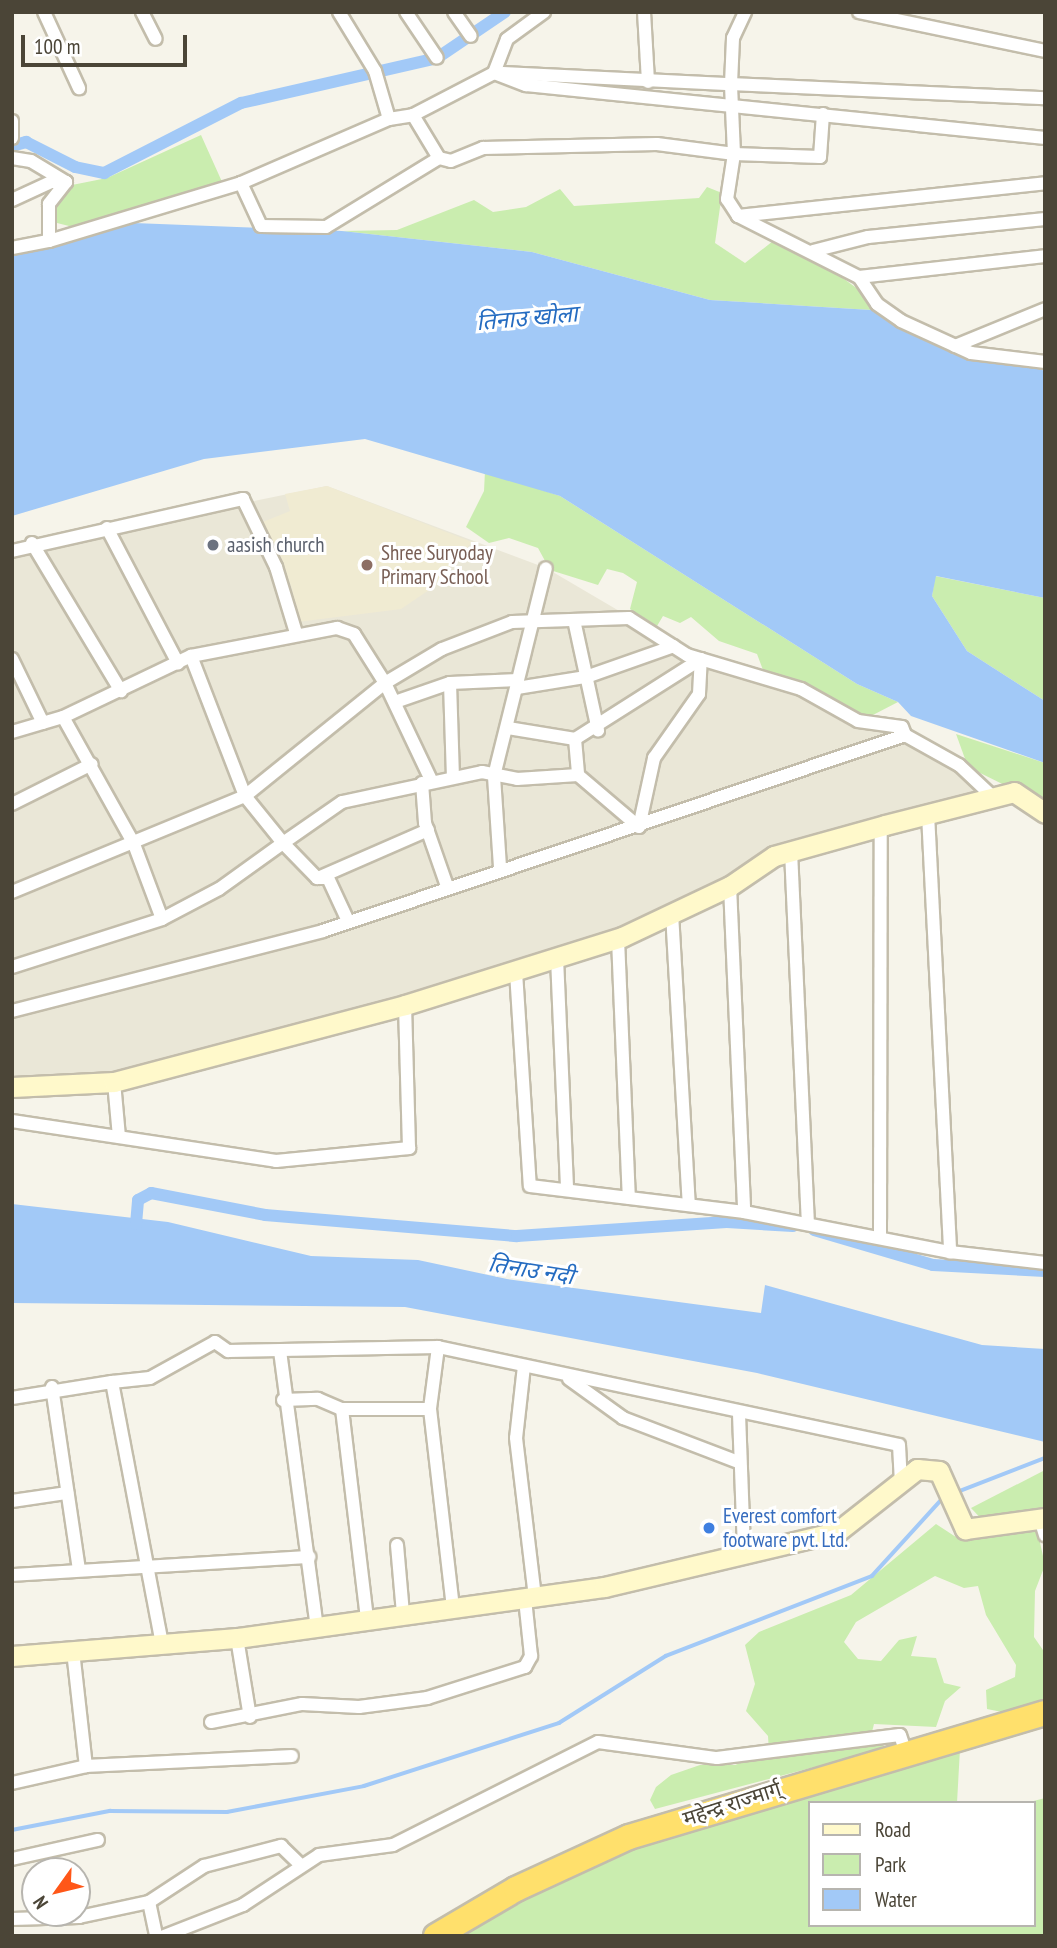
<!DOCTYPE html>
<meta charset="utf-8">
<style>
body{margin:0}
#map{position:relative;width:1057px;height:1948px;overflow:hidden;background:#f6f4ea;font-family:"PT Sans Narrow","Noto Sans Devanagari",sans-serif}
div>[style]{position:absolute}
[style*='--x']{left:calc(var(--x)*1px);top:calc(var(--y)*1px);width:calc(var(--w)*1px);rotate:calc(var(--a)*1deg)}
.residential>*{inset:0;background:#eae7d7}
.education>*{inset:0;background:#f0ebd2}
.green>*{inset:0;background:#caedaf}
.water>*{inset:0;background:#a2c9f7}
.stream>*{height:3.5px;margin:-1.75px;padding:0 1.75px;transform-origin:1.75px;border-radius:1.75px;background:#a2c9f7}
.canal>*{height:12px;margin:-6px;padding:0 6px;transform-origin:6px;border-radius:6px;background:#a2c9f7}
.roads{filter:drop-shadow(2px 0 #c3bdab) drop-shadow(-2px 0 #c3bdab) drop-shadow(0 2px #c3bdab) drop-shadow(0 -2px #c3bdab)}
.street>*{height:12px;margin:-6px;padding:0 6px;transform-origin:6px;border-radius:6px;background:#fff}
.secondary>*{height:19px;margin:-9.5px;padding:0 9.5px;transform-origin:9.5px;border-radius:9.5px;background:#fff9cb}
.highway>*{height:24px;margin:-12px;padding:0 12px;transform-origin:12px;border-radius:12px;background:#ffe06c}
.dots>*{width:19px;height:19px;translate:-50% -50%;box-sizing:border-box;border:4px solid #fff;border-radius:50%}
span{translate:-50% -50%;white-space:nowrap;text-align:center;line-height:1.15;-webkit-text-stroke:6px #fff;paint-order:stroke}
.worship-label{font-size:21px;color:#5b616d}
.left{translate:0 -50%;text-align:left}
.education-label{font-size:21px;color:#785e54}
.shop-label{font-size:21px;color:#366cbe}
.street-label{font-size:21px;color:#4b4537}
.water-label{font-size:23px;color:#256cc1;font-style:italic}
.frame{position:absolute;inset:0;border:14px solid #4b4537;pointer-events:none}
.legend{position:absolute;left:808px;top:1801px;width:228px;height:126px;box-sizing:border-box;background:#fff;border:2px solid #b7b5af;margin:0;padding:9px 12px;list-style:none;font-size:21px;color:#4b4537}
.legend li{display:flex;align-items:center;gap:14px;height:35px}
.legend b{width:35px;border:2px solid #b7b5af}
.north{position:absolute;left:21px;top:1857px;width:70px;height:70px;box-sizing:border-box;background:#fff;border:2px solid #b7b5af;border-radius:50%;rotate:236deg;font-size:19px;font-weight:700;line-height:28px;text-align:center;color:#4b4537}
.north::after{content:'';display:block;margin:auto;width:24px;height:32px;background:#ff5718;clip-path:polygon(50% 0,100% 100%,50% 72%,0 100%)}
.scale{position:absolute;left:21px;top:35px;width:166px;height:32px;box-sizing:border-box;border:4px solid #4b4537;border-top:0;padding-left:9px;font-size:21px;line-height:24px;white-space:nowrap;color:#4b4537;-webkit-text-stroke:5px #fff;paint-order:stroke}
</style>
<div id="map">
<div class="residential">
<i style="clip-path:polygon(327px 486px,546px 568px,701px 659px,902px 727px,994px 798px,774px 856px,618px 939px,114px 1082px,12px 1084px,12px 551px)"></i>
</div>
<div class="education">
<i style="clip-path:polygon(327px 486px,472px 542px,432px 588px,401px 609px,297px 622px,292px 588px,263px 522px,290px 511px,285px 494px)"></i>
</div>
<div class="green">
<i style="clip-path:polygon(201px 135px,223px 184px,77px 228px,57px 223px,54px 203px,67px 186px,107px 178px)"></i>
<i style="clip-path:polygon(707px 187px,722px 193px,715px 243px,745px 263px,773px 241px,822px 263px,862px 292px,871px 310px,710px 300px,532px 252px,342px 231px,397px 230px,474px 200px,493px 212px,526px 207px,560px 189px,574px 206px,699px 198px)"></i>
<i style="clip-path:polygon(485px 471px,560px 496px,857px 684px,898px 702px,871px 716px,849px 712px,763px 670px,757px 654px,719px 641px,691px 617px,680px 623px,663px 616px,657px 626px,630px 609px,637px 582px,623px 573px,607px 569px,598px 585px,550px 570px,538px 548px,509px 538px,489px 543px,466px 527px,484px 491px)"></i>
<i style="clip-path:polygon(935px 576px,1045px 598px,1045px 701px,967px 651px,932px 596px)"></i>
<i style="clip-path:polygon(956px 734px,1045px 763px,1045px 805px,968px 767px)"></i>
<i style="clip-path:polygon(1045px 1470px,1045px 1514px,987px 1525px,971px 1508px)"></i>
<i style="clip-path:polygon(936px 1524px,962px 1541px,1037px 1529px,1045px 1565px,1035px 1591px,1034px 1637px,1045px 1653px,1045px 1700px,1007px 1713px,987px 1709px,986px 1690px,1015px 1677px,1016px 1665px,986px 1615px,978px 1586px,964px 1588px,935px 1576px,856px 1622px,844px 1642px,858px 1659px,881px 1661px,899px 1640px,917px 1636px,911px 1656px,936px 1658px,944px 1683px,961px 1687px,945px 1701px,936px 1727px,874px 1724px,872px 1732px,884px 1746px,860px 1755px,655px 1809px,650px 1800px,656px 1787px,671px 1775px,700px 1765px,735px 1765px,769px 1752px,768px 1736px,746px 1711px,755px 1684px,745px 1645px,759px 1632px,851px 1595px)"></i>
<i style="clip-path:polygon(960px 1749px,957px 1803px,810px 1803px,810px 1925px,1034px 1925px,1034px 1803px,1026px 1803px,1045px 1798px,1045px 1936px,450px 1936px,551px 1881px,668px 1830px)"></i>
</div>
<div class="water">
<i style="clip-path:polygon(108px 222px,342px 231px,532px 252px,710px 300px,871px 310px,1045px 371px,1045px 598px,936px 576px,932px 596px,967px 651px,1045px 701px,1045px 763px,911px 716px,898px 702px,857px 684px,560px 496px,365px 439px,204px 459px,12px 516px,12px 249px)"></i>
<i style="clip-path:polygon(12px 1204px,168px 1222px,311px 1256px,418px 1260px,507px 1279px,761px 1313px,765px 1285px,982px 1345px,1045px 1349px,1045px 1442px,757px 1373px,405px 1307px,12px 1303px)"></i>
</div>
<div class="stream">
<i style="--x:955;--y:1493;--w:97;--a:-21.3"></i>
<i style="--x:12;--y:1830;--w:100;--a:-11"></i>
<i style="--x:110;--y:1811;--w:117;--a:0.5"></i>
<i style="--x:227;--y:1812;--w:139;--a:-10.7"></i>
<i style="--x:364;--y:1786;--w:205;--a:-17.9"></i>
<i style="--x:559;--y:1723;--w:126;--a:-32.1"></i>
<i style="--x:666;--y:1656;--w:221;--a:-21.2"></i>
<i style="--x:872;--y:1576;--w:107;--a:-47.7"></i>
</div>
<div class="canal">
<i style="--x:12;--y:146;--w:15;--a:-16"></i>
<i style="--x:26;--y:142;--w:55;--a:27"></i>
<i style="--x:75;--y:167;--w:30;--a:12"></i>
<i style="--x:104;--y:173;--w:154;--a:-27.1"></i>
<i style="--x:241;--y:103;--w:201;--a:-12.9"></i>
<i style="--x:437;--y:58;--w:82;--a:-34.1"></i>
<i style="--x:136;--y:1224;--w:24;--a:-85"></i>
<i style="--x:138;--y:1200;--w:15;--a:-28"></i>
<i style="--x:151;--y:1193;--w:116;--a:10.9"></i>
<i style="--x:265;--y:1215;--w:253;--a:4.8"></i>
<i style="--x:517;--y:1236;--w:210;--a:-3.8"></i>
<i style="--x:727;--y:1222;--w:66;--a:3.5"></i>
<i style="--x:814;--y:1230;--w:124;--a:16.4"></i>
<i style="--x:933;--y:1265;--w:112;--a:3.1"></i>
</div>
<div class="roads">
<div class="street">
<i style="--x:44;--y:12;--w:84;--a:65.3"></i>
<i style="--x:142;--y:12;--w:30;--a:63"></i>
<i style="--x:339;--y:12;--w:69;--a:58.6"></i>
<i style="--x:375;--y:71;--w:50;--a:73.7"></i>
<i style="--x:406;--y:12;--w:55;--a:56"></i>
<i style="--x:454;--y:12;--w:29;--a:55"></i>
<i style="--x:644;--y:12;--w:70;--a:86.7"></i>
<i style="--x:859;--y:12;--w:190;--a:11.8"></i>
<i style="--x:494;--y:73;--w:34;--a:21"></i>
<i style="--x:526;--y:85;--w:522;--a:5.83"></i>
<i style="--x:503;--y:73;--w:228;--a:2.8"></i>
<i style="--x:731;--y:84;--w:46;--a:-87.5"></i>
<i style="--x:733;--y:38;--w:29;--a:-65"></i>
<i style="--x:823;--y:114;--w:43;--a:94"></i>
<i style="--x:820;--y:157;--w:86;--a:-178"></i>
<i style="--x:734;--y:154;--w:46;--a:98.8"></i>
<i style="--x:727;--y:199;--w:20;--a:57"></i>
<i style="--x:738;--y:216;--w:136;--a:26.8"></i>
<i style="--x:859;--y:277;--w:187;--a:-6.4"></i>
<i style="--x:413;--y:115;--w:50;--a:58.8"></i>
<i style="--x:12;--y:121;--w:17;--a:90"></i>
<i style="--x:12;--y:158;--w:19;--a:9"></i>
<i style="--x:31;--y:161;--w:41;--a:31"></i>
<i style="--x:66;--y:182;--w:28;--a:128"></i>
<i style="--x:49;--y:204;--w:37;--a:90"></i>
<i style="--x:49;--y:241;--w:201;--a:-16.8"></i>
<i style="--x:241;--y:183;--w:47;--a:65.1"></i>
<i style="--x:261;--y:226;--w:65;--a:0.9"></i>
<i style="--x:326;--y:227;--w:132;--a:-31.4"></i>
<i style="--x:439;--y:158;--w:12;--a:14"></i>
<i style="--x:451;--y:161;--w:35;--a:-22"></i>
<i style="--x:483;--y:148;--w:174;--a:-1.3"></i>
<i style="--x:657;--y:144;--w:78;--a:7.4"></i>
<i style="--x:734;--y:154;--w:70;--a:-92.5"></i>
<i style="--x:731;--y:84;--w:314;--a:2.6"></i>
<i style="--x:241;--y:183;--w:161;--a:-23.4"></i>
<i style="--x:389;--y:119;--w:24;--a:-9"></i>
<i style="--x:413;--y:115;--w:91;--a:-27.4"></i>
<i style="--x:494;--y:73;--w:36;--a:-69"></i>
<i style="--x:507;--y:39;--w:46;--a:-36.1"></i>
<i style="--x:12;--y:200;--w:43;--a:-24.8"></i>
<i style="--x:51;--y:182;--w:15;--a:0"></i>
<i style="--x:738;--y:216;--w:309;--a:-6.1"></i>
<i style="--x:12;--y:248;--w:38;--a:-11"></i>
<i style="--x:813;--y:251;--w:57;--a:-14.3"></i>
<i style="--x:868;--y:237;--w:178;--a:-5.8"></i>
<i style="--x:859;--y:277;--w:32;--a:56"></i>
<i style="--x:877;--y:304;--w:29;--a:35"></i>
<i style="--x:901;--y:321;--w:77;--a:24.6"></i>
<i style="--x:971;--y:353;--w:75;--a:6.9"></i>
<i style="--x:955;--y:346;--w:97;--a:-22.3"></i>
<i style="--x:107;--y:528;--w:153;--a:62.3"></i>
<i style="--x:32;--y:543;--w:173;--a:59"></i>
<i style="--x:12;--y:551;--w:237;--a:-12.7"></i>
<i style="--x:243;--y:499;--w:76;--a:64.1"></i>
<i style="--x:276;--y:567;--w:69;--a:73.1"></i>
<i style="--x:574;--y:620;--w:113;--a:77.7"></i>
<i style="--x:191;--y:656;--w:150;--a:68.9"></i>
<i style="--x:245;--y:796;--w:60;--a:51"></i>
<i style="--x:283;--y:843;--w:72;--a:-34.8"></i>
<i style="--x:342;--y:802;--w:143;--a:-12.1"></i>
<i style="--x:482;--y:772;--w:36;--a:11"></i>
<i style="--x:517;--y:779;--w:61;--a:-3.8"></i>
<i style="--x:578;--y:775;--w:80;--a:40.4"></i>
<i style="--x:12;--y:659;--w:71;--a:64.2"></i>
<i style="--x:450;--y:683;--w:93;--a:88.2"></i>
<i style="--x:517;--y:688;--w:70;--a:-9.1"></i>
<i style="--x:586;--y:677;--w:93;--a:-19.4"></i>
<i style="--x:395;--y:702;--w:58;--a:-19.1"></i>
<i style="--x:450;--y:683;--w:68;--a:-2.5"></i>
<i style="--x:508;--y:728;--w:68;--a:9.3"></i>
<i style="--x:575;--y:739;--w:149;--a:-32.4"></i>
<i style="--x:12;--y:732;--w:53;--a:-16.4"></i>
<i style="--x:63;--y:717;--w:142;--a:-25.5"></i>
<i style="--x:191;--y:656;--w:149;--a:-10.9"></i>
<i style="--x:337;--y:628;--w:18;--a:19"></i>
<i style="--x:354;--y:634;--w:58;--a:57.7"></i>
<i style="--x:385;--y:683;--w:107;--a:64.6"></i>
<i style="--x:575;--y:739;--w:36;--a:85"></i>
<i style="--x:422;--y:783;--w:40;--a:85.7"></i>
<i style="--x:425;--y:823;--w:67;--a:70.8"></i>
<i style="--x:12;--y:804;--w:89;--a:-26.6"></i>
<i style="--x:928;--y:814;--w:439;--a:87.1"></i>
<i style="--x:639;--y:827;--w:71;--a:-77.7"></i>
<i style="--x:654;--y:758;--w:78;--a:-54.9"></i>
<i style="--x:699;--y:694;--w:35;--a:-87"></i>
<i style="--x:791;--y:851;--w:370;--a:87.4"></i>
<i style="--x:500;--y:867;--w:91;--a:-93.8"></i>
<i style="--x:494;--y:776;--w:214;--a:-76"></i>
<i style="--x:318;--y:878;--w:120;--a:-23.6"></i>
<i style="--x:730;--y:886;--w:326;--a:87.5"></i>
<i style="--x:12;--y:892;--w:252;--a:-22.4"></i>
<i style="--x:245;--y:796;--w:180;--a:-38.9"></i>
<i style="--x:385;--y:683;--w:66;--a:-30.8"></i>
<i style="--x:442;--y:649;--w:75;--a:-21.1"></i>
<i style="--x:512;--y:622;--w:117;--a:-2"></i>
<i style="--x:629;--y:618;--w:69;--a:32.5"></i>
<i style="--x:687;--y:655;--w:119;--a:16.6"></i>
<i style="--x:801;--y:689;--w:65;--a:29.3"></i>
<i style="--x:858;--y:721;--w:44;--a:7.8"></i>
<i style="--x:902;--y:727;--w:9;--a:69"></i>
<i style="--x:905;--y:735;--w:62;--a:29.1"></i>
<i style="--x:959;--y:765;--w:48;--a:43.3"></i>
<i style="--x:672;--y:913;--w:291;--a:86.7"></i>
<i style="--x:162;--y:919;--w:64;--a:-27.8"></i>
<i style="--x:219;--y:889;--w:79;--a:-35.7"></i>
<i style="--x:283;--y:843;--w:49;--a:45.8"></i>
<i style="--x:317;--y:878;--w:11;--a:0"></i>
<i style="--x:328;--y:878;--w:47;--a:65.1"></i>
<i style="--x:618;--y:939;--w:259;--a:87.6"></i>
<i style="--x:557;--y:958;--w:228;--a:87.5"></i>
<i style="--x:12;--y:967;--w:157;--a:-17.7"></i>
<i style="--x:162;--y:919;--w:80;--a:-110.5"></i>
<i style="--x:134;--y:844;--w:145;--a:-119.2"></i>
<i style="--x:516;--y:972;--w:214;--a:86.3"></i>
<i style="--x:530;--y:1186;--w:216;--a:6.9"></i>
<i style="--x:744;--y:1212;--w:210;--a:11"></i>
<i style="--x:950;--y:1252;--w:96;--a:6.6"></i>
<i style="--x:12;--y:1011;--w:321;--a:-14.4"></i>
<i style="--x:323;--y:931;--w:614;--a:-18.61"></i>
<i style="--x:114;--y:1082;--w:55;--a:84.8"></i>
<i style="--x:12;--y:1121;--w:267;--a:8.6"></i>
<i style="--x:276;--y:1161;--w:134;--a:-5.6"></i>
<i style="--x:409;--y:1148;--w:143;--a:-91.6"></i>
<i style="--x:880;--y:1238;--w:410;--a:-89.9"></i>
<i style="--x:438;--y:1347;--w:63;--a:97.4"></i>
<i style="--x:430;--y:1409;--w:201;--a:83.4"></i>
<i style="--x:280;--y:1351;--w:279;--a:82.4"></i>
<i style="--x:524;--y:1366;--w:72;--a:96.3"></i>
<i style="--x:516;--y:1438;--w:161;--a:83.2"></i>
<i style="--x:569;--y:1379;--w:67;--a:35.8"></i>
<i style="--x:623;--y:1418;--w:123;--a:20.9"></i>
<i style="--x:112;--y:1382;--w:38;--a:-6"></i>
<i style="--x:150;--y:1378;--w:74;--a:-29"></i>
<i style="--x:215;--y:1342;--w:16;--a:35"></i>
<i style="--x:228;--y:1351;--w:210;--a:-1.1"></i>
<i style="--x:438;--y:1347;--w:471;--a:12"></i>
<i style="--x:899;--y:1445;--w:36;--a:87"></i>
<i style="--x:52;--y:1387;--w:184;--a:81.6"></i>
<i style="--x:12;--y:1398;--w:101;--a:-9.1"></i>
<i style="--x:112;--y:1382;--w:266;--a:79.2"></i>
<i style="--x:283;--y:1400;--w:35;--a:-2"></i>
<i style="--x:318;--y:1399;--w:26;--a:23"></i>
<i style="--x:342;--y:1409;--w:88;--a:0"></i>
<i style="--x:342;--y:1409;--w:211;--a:83.2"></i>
<i style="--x:739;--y:1414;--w:139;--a:87.9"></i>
<i style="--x:12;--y:1501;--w:56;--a:-8.3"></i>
<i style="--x:1040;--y:1519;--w:17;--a:73"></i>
<i style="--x:397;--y:1545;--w:69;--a:85"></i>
<i style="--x:12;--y:1575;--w:298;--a:-3.5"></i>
<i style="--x:237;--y:1638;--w:80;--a:80.7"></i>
<i style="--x:73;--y:1651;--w:116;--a:83.6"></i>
<i style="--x:211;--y:1722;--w:93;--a:-11.2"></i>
<i style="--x:302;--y:1704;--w:57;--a:3"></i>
<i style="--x:359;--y:1707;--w:69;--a:-7.5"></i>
<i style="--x:427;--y:1698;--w:103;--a:-17.6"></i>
<i style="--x:525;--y:1667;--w:13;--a:-61"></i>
<i style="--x:531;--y:1656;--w:57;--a:-96"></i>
<i style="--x:12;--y:1783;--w:76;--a:-12.9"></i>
<i style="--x:86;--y:1766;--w:206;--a:-2.8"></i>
<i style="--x:12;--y:1859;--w:88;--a:-12.5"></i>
<i style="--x:149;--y:1902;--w:35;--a:78"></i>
<i style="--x:12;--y:1919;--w:67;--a:-1.7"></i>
<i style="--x:79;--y:1917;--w:72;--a:-12.1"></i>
<i style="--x:149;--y:1902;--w:66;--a:-33.2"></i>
<i style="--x:204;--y:1866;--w:80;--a:-14.6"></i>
<i style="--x:281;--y:1846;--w:28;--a:44"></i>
<i style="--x:164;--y:1936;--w:85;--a:-21.4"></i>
<i style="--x:243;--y:1905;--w:91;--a:-33.3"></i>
<i style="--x:319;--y:1855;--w:75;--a:-7.7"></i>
<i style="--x:393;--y:1845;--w:229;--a:-26.7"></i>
<i style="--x:598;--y:1742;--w:120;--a:7.7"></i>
<i style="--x:717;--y:1758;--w:184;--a:-7.2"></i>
<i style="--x:900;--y:1735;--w:19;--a:72"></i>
</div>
<div class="secondary">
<i style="--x:12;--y:1087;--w:102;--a:-2.8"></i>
<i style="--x:114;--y:1082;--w:301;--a:-14.8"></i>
<i style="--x:405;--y:1005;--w:227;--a:-17.4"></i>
<i style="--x:622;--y:937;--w:119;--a:-25.3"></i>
<i style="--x:730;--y:886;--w:53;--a:-34.3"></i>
<i style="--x:774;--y:856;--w:115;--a:-15.6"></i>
<i style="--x:885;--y:825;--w:133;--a:-14.3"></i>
<i style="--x:1014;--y:792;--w:37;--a:34"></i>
<i style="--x:12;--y:1656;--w:226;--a:-4.6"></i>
<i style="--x:237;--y:1638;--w:371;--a:-7.9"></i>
<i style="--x:604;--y:1587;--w:239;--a:-13.3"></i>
<i style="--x:837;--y:1532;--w:102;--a:-38.2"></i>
<i style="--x:917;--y:1469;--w:22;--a:5"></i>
<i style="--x:939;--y:1471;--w:64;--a:65.9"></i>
<i style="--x:965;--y:1529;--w:81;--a:-7.8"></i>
</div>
<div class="highway">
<i style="--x:436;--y:1936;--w:93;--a:-30.4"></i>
<i style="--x:516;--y:1889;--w:124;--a:-24.7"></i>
<i style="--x:629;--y:1837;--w:434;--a:-16.6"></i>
</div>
</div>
<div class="dots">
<i style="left:213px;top:545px;background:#6b7280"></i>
<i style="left:367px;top:565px;background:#8d6e63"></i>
<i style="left:709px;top:1528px;background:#3f7fe0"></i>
</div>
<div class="worship-label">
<span class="left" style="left:227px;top:545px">aasish church</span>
</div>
<div class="education-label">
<span class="left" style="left:381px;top:565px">Shree Suryoday<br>Primary School</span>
</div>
<div class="shop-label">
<span class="left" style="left:723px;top:1528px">Everest comfort<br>footware pvt. Ltd.</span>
</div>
<div class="street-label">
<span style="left:732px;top:1804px;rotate:-18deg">महेन्द्र राज्मार्ग्</span>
</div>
<div class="water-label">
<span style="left:527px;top:318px;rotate:-5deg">तिनाउ खोला</span>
<span style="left:531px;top:1270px;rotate:9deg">तिनाउ नदी</span>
</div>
<div class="frame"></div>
<ul class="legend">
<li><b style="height:9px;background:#fff9cb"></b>Road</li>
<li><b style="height:19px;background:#caedaf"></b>Park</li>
<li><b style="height:19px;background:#a2c9f7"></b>Water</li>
</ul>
<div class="north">N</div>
<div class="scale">100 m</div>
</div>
